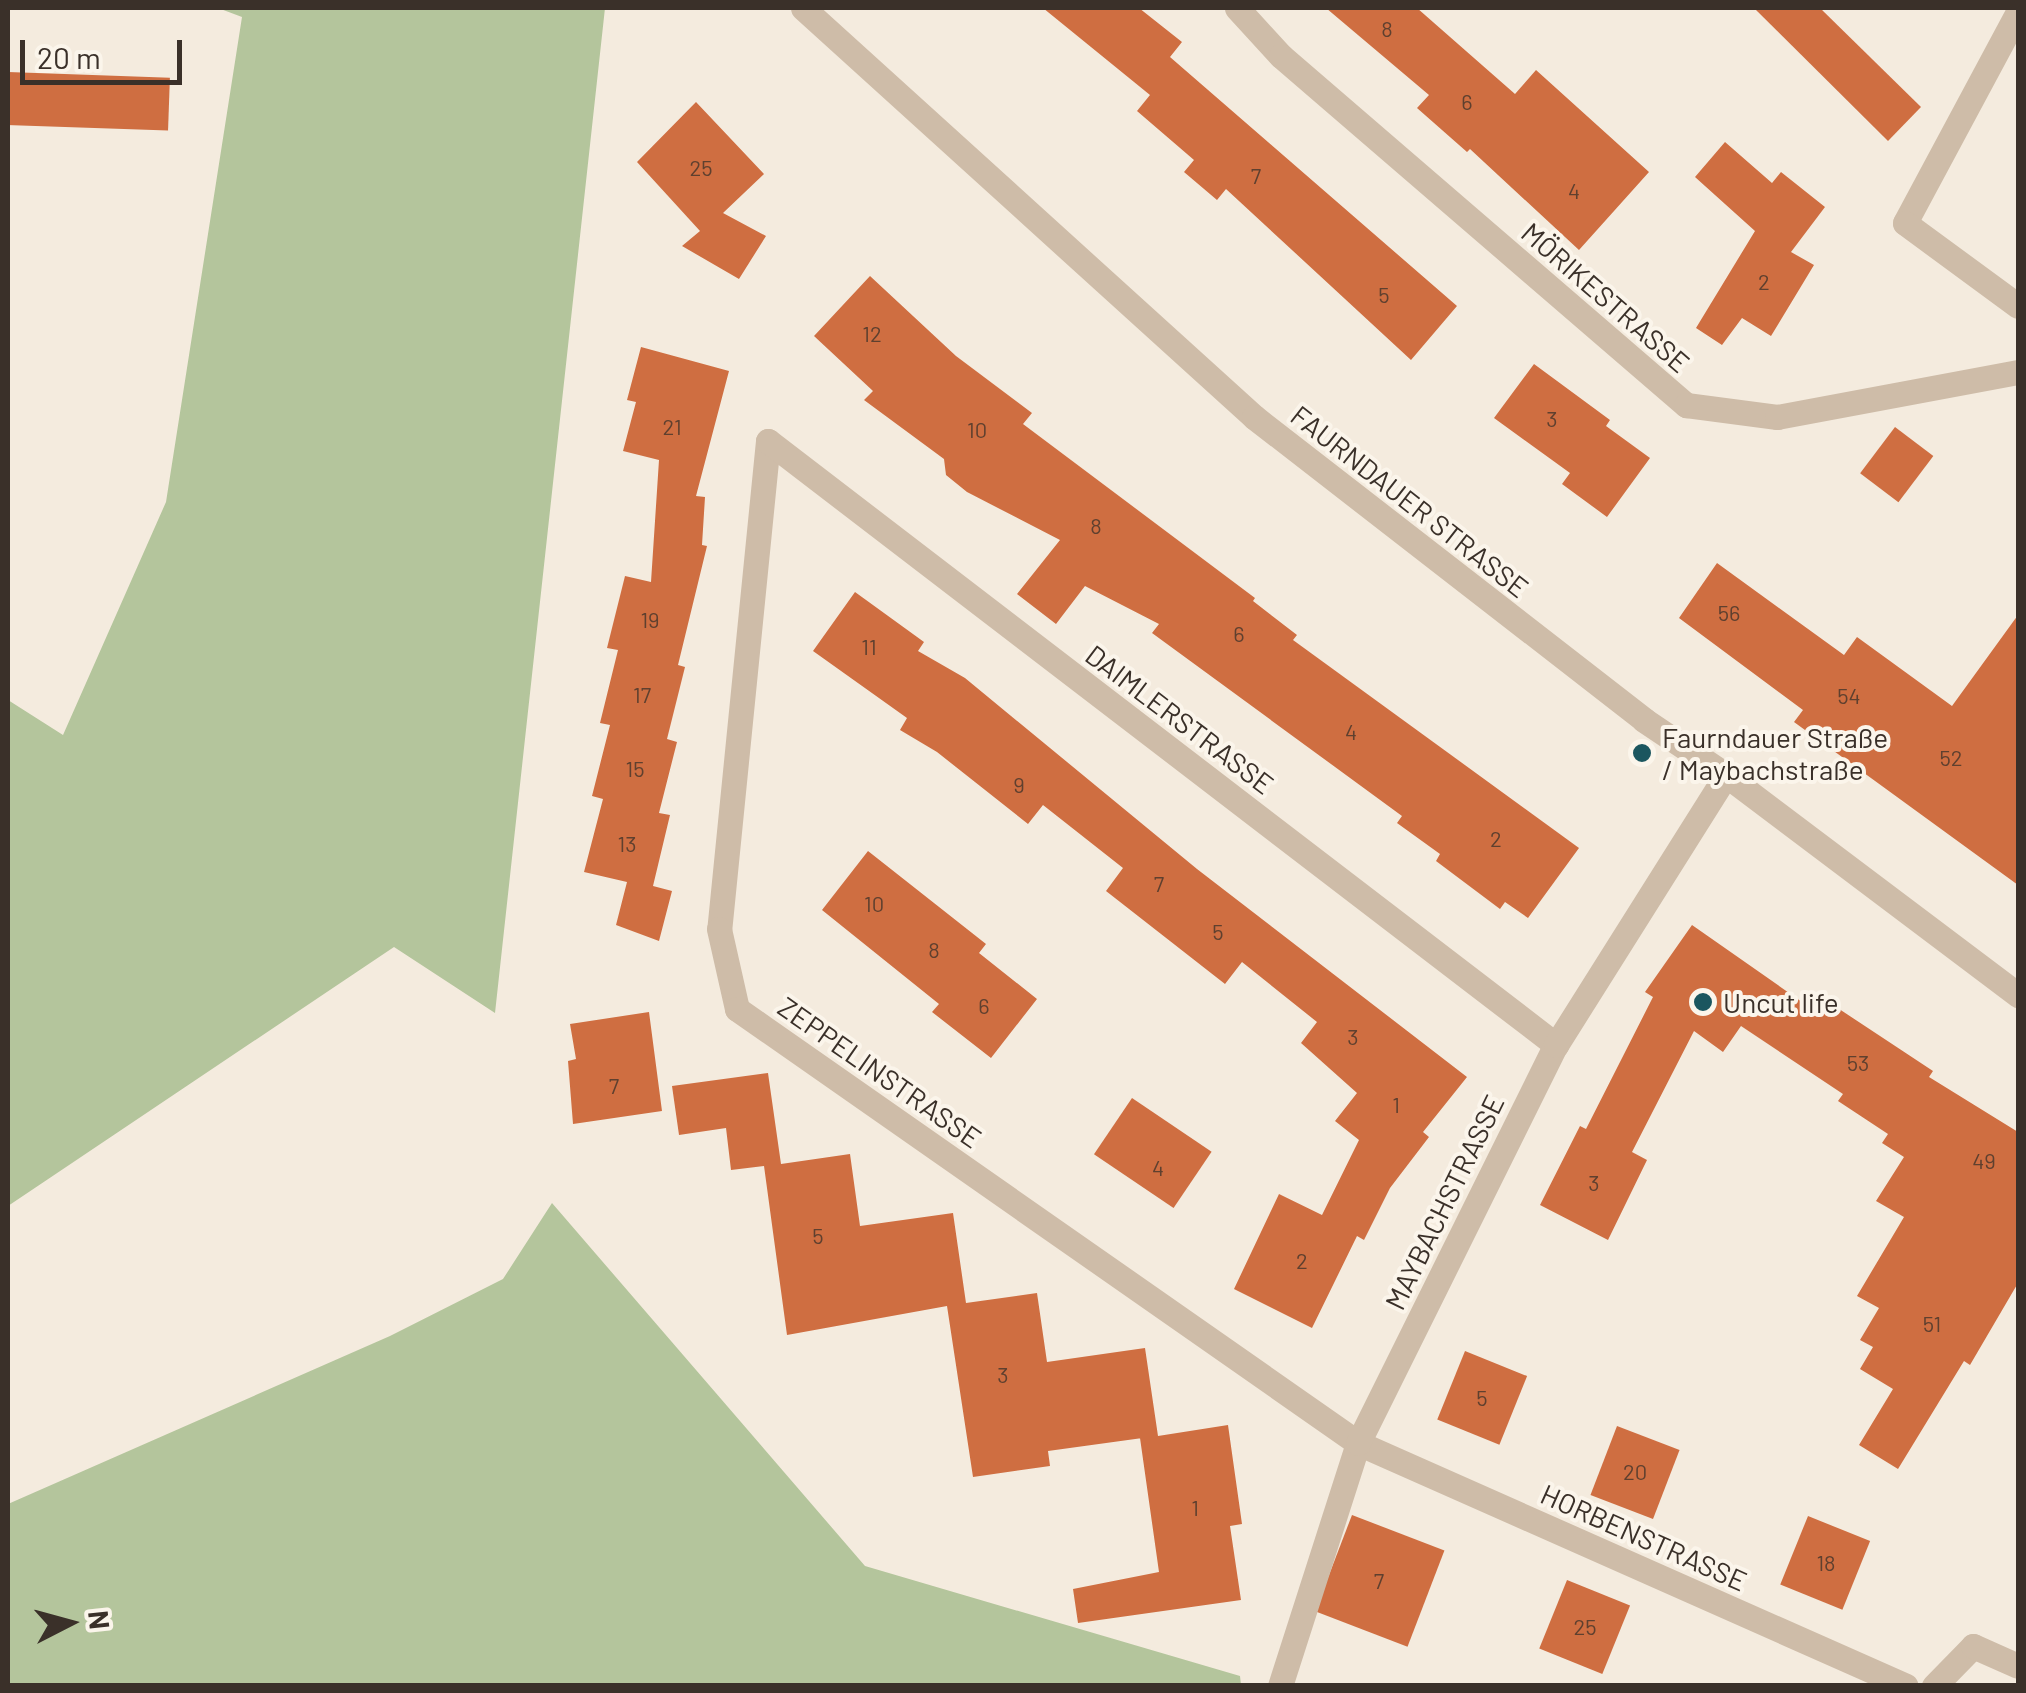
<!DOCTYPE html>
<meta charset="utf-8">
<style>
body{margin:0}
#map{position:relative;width:2026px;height:1693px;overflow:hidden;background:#f4ebde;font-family:Barlow,sans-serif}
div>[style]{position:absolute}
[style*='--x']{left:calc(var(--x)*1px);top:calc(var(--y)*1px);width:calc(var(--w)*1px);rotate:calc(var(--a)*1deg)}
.green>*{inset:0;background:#b4c59c}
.building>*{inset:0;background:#cf6e41;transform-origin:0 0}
.minor>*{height:25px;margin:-12.5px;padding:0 12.5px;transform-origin:12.5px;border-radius:12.5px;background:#cebca8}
.dots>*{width:28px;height:28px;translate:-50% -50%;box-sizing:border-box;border:5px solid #fbf5eb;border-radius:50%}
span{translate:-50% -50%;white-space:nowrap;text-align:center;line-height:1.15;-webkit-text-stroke:8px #fbf5eb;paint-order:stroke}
.number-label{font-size:22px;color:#5f402f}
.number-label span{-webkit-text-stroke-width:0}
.street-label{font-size:28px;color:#3a3029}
.poi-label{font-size:28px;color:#3a3029}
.left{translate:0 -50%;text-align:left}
.frame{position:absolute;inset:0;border:10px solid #3a3029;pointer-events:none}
.north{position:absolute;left:20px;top:1573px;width:100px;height:100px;-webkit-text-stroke:8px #fbf5eb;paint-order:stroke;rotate:84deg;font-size:28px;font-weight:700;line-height:40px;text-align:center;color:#3a3029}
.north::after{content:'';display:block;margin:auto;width:35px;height:45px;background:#3a3029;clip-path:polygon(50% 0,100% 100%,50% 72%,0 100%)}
.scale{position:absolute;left:20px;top:40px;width:162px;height:45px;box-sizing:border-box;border:5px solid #3a3029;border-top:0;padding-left:12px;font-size:30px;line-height:35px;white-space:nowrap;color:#3a3029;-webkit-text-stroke:8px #fbf5eb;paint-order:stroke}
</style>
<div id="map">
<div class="green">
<i style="clip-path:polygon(218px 8px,605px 8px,495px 1013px,394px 947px,8px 1206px,8px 700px,63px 735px,166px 502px,242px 17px)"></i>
<i style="clip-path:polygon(552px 1203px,865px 1566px,1240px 1676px,1241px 1685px,8px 1685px,8px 1504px,390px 1336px,503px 1279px)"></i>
</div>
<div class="building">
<i style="clip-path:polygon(1043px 8px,1139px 8px,1182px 42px,1170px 57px,1457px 306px,1411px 360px,1226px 189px,1217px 200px,1184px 172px,1194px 160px,1137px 111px,1150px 95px)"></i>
<i style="clip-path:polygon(1326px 8px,1417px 8px,1515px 94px,1536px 70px,1649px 172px,1579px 250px,1470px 149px,1467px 152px,1417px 108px,1429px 95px)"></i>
<i style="clip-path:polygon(1754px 8px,1820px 8px,1921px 107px,1888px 141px)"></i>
<i style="left:8px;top:72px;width:162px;height:53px;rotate:2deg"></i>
<i style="clip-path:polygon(696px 102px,764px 174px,723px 213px,766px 236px,739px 279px,682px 246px,700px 231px,637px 162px)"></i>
<i style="clip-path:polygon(1725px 142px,1772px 183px,1781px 172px,1825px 207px,1791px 252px,1814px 265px,1771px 336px,1742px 318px,1722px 345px,1696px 328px,1755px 231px,1695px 177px)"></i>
<i style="clip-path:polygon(870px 276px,956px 356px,1032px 413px,1023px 424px,1255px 598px,1253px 601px,1297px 635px,1293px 640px,1579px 848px,1528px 918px,1505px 902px,1500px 909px,1436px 861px,1440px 854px,1397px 823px,1402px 816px,1152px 633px,1159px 624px,1085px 586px,1056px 624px,1017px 594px,1060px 540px,967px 492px,946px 475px,944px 459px,864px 400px,873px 391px,814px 336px)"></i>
<i style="clip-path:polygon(641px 347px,729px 371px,696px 496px,705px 497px,702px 545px,707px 546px,678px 665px,685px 667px,667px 739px,677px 742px,659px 813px,670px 815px,653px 886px,672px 891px,659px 941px,616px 925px,627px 882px,584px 872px,603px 799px,592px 796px,610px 725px,600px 723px,618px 650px,607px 648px,625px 576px,651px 582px,659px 460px,623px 451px,636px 402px,627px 400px)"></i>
<i style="clip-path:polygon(1534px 364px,1610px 420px,1606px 426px,1650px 458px,1607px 517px,1562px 484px,1570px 473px,1494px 418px)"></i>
<i style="left:1895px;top:427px;width:48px;height:58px;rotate:37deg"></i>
<i style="clip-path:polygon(1717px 563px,1844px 655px,1857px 637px,1952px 706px,2018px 615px,2018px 885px,1794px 722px,1803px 710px,1679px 618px)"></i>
<i style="clip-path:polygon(855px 592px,924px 642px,918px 651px,965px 678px,1197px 869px,1467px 1077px,1423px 1132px,1429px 1137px,1390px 1188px,1364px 1240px,1357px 1236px,1312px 1328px,1234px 1289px,1279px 1194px,1322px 1215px,1359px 1140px,1335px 1121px,1357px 1093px,1301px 1043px,1317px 1022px,1242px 962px,1225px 984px,1106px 891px,1123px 868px,1043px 805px,1028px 824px,937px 752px,900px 730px,907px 718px,813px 651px)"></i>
<i style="clip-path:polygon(868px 851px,986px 944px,979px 953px,1037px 999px,991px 1058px,932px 1012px,939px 1004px,822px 910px)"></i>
<i style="clip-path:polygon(1692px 925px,1812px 1009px,1821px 997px,1933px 1071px,1929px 1077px,2018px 1132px,2018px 1283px,1970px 1365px,1964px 1361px,1898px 1469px,1859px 1445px,1893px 1389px,1860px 1369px,1873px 1347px,1860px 1340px,1879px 1308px,1857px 1296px,1904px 1217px,1876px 1201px,1904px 1157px,1882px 1143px,1888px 1134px,1838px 1101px,1843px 1094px,1741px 1026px,1723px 1052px,1694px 1031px,1632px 1152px,1647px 1160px,1608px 1240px,1540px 1205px,1580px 1126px,1586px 1129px,1653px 997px,1645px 992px)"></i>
<i style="clip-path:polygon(649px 1012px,662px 1111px,573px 1124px,568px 1061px,576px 1059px,570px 1024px)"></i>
<i style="clip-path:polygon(768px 1073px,781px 1164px,850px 1154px,860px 1226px,953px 1213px,966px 1303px,1037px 1293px,1047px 1362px,1145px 1348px,1158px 1436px,1228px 1425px,1242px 1524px,1230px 1526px,1241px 1600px,1078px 1623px,1073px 1589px,1159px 1572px,1140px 1438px,1157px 1436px,1048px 1451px,1050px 1466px,973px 1477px,947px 1306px,787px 1335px,764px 1166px,731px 1170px,726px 1128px,679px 1135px,672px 1086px)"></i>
<i style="left:1132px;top:1098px;width:96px;height:68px;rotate:34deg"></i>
<i style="left:1465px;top:1351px;width:67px;height:74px;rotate:22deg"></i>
<i style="left:1617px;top:1426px;width:67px;height:74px;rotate:21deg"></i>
<i style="left:1352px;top:1515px;width:99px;height:103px;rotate:21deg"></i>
<i style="left:1808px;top:1516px;width:67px;height:74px;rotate:22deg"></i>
<i style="left:1567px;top:1580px;width:68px;height:74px;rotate:22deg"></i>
</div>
<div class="minor">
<i style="--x:803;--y:8;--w:609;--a:42.2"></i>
<i style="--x:1254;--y:417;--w:494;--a:37.8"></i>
<i style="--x:1644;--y:720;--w:99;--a:33.9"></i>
<i style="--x:1726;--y:775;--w:366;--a:37"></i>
<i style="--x:1237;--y:8;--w:65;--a:47.5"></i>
<i style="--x:1281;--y:56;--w:535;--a:40.75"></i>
<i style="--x:1686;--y:405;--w:92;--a:7.5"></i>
<i style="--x:1777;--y:417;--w:245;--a:-10.6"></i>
<i style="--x:2018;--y:12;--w:239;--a:118.2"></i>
<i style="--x:1905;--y:223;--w:140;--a:36.3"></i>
<i style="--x:768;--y:441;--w:490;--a:95.7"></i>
<i style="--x:719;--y:929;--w:82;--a:77.3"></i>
<i style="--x:737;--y:1009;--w:758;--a:34.95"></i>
<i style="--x:1358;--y:1443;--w:599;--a:23.91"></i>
<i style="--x:768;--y:441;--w:993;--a:37.47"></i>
<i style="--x:1280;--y:1686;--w:255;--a:-72.2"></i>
<i style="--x:1358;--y:1443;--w:445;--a:-63.6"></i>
<i style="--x:1556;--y:1045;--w:319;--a:-57.8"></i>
<i style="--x:1934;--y:1686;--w:56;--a:-45.7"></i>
<i style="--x:1973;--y:1646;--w:49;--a:24"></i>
</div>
<div class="dots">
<i style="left:1642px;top:753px;background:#1b565f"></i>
<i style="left:1703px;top:1002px;background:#1b565f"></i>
</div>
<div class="number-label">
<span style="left:1387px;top:29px">8</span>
<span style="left:1467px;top:102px">6</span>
<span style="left:701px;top:168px">25</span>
<span style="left:1256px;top:176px">7</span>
<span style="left:1574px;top:191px">4</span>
<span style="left:1764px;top:282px">2</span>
<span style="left:1384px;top:295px">5</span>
<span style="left:872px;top:334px">12</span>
<span style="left:1552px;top:419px">3</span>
<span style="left:672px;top:427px">21</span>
<span style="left:977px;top:430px">10</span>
<span style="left:1096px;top:526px">8</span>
<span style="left:1729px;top:613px">56</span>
<span style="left:650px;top:620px">19</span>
<span style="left:1239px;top:634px">6</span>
<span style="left:869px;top:647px">11</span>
<span style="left:642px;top:695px">17</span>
<span style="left:1849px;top:696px">54</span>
<span style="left:1351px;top:732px">4</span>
<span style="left:1951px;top:758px">52</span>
<span style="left:635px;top:769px">15</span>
<span style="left:1019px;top:785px">9</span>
<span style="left:1496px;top:839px">2</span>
<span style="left:627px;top:844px">13</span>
<span style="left:1159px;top:884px">7</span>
<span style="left:874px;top:904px">10</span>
<span style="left:1218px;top:932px">5</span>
<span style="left:934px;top:950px">8</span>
<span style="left:984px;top:1006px">6</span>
<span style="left:1353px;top:1037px">3</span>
<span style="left:1858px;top:1063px">53</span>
<span style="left:614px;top:1086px">7</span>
<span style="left:1396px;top:1105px">1</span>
<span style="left:1984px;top:1161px">49</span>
<span style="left:1158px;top:1168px">4</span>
<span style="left:1594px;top:1183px">3</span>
<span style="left:818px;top:1236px">5</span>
<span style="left:1302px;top:1261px">2</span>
<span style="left:1932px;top:1324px">51</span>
<span style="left:1003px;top:1375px">3</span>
<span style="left:1482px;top:1398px">5</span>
<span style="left:1635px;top:1472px">20</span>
<span style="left:1195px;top:1508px">1</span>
<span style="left:1826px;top:1563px">18</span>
<span style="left:1379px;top:1581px">7</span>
<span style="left:1585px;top:1627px">25</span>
</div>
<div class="street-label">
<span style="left:1606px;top:297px;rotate:41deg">MÖRIKESTRASSE</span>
<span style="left:1410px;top:501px;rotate:38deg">FAURNDAUER STRASSE</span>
<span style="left:1180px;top:719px;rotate:37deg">DAIMLERSTRASSE</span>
<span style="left:880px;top:1072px;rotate:35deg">ZEPPELINSTRASSE</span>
<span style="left:1444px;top:1202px;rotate:-64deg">MAYBACHSTRASSE</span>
<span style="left:1644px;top:1537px;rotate:24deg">HORBENSTRASSE</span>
</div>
<div class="poi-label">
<span class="left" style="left:1662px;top:753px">Faurndauer Straße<br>/ Maybachstraße</span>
<span class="left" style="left:1723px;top:1002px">Uncut life</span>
</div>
<div class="frame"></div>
<div class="north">N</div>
<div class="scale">20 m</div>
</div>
